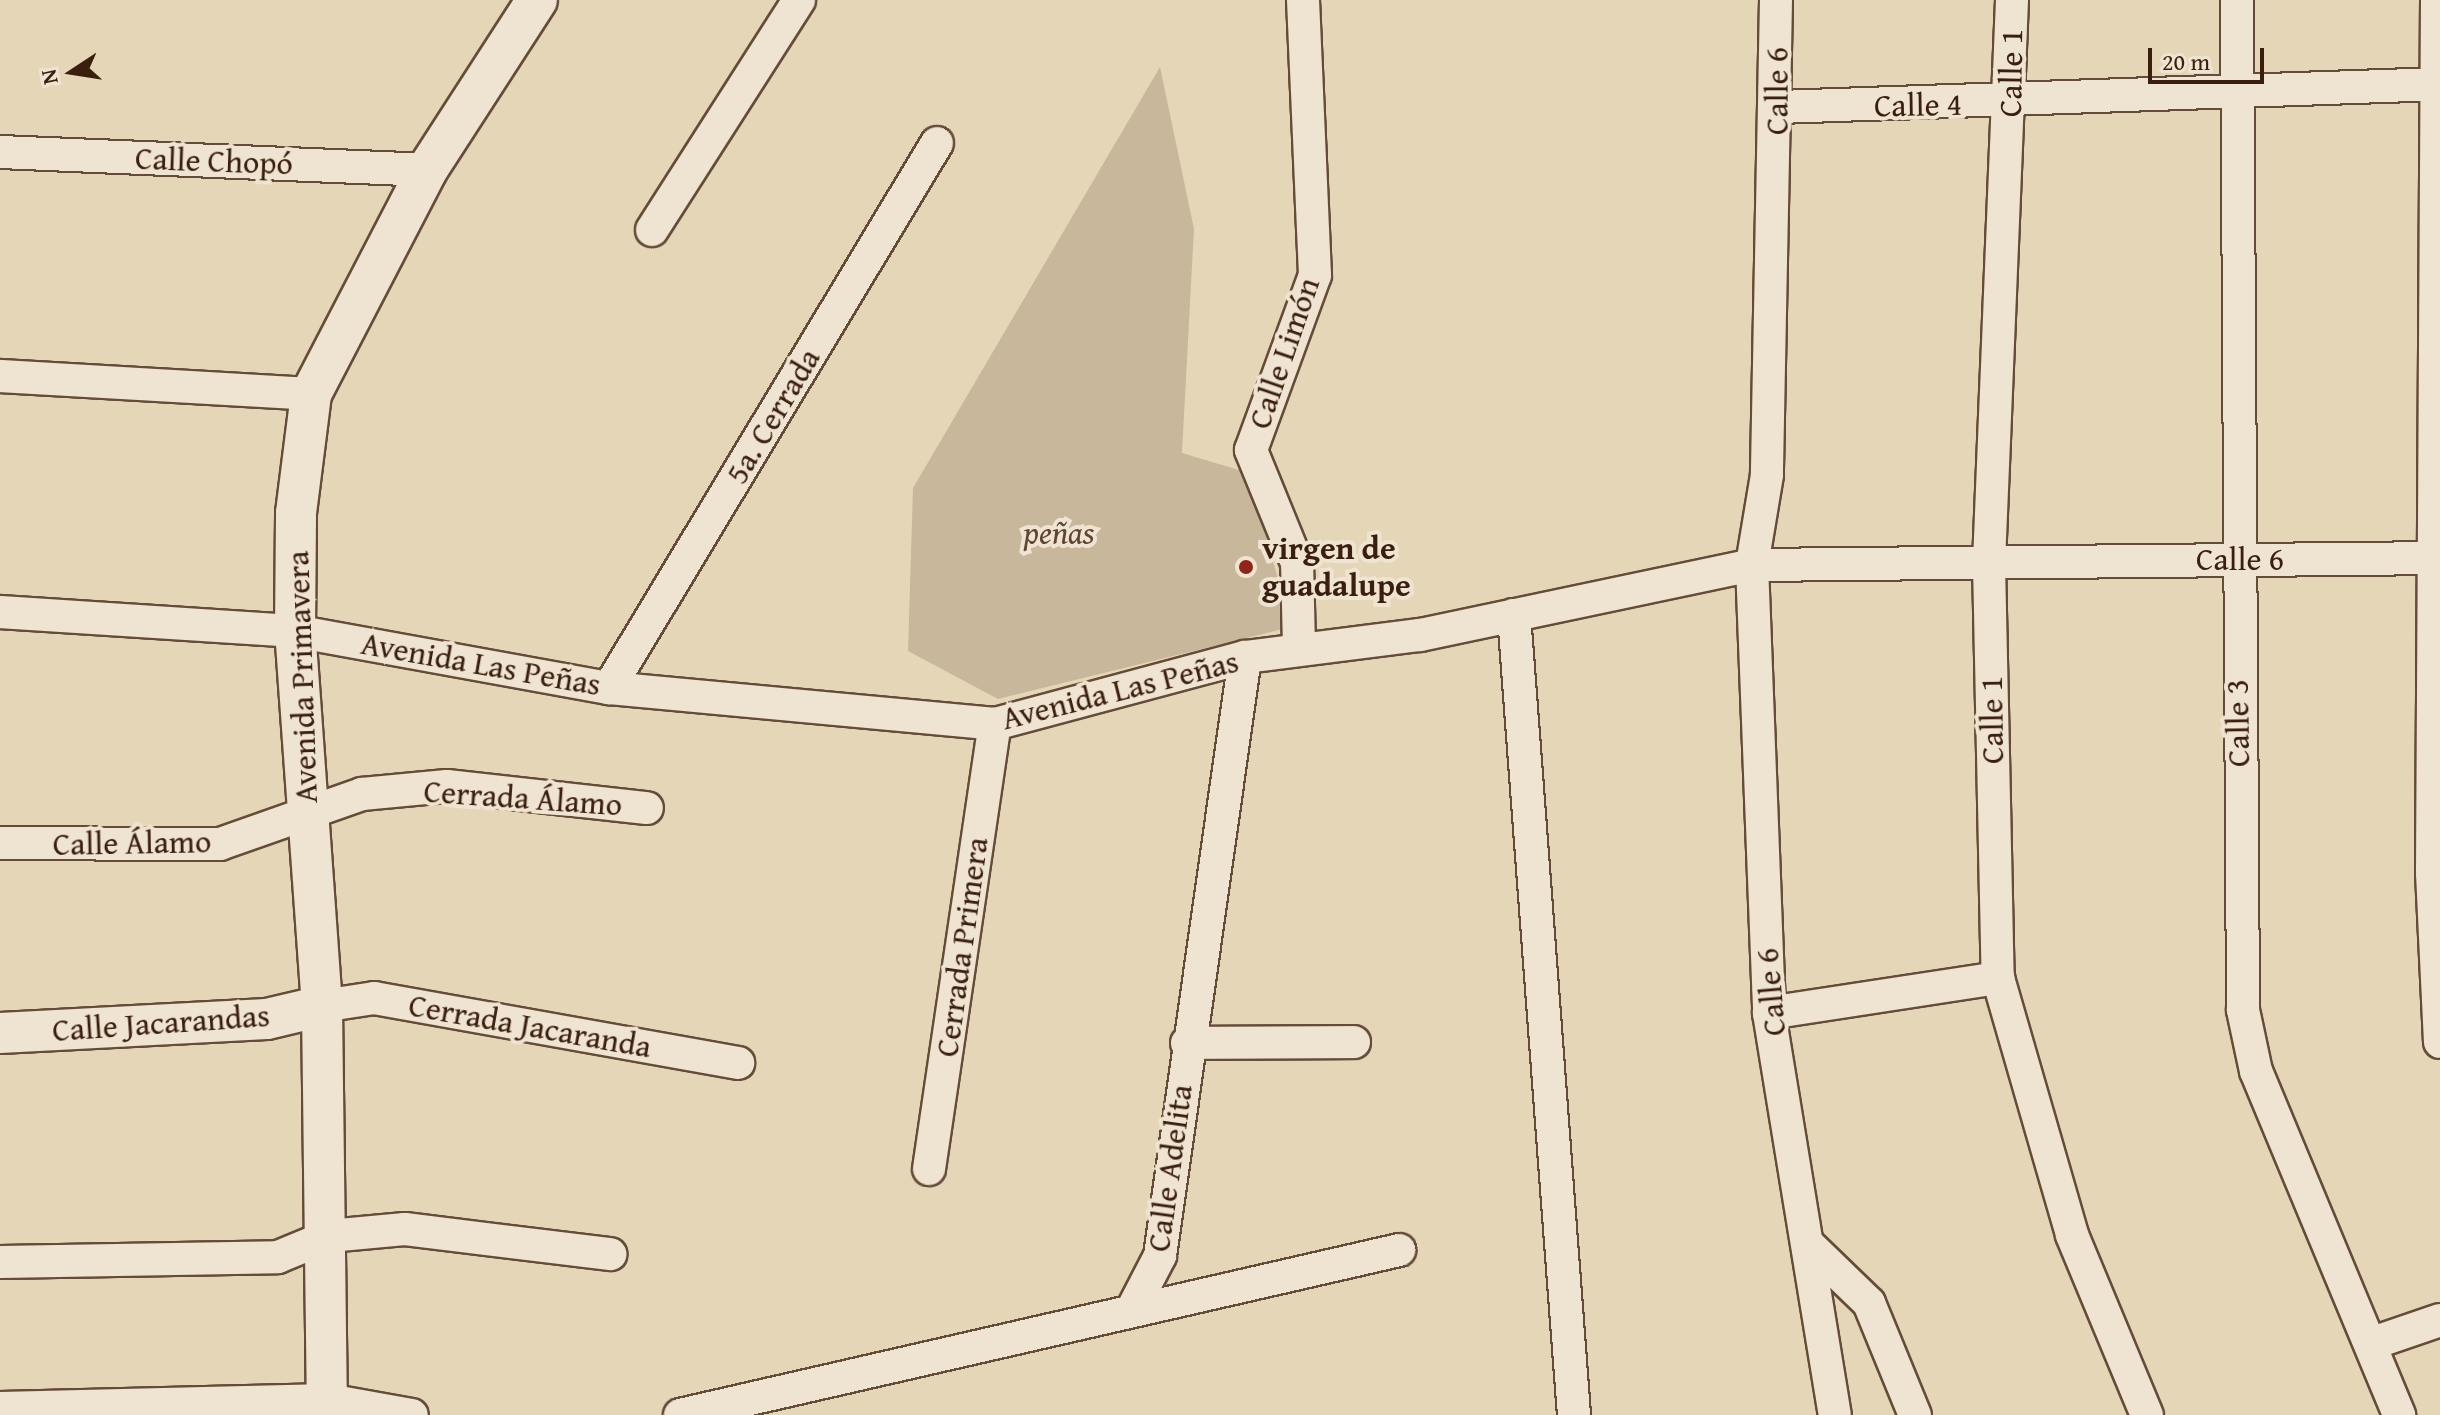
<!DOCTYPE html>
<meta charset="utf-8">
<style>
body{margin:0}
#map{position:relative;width:2440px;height:1415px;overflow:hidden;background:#e6d6b8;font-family:"Gentium Book Plus",serif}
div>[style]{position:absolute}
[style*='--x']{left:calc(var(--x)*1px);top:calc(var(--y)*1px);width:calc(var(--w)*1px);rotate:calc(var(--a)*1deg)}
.green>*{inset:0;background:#c9b79b}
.roads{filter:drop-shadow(2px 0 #654c38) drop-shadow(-2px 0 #654c38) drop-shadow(0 2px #654c38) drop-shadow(0 -2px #654c38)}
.minor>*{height:32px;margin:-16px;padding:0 16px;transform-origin:16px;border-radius:16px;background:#efe4d1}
.tertiary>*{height:40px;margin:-20px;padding:0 20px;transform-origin:20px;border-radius:20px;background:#efe4d1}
.dots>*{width:22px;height:22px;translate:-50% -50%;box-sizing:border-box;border:4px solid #efe4d1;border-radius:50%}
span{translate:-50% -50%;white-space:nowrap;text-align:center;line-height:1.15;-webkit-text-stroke:8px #efe4d1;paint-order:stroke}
.street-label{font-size:32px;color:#3a1e0e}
.park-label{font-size:32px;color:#5e4431;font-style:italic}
.poi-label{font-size:32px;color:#3a1e0e;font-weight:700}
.left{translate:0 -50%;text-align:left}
.north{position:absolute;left:32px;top:32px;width:80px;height:80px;-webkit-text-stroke:6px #efe4d1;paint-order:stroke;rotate:258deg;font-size:22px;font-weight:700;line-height:32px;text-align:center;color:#3a1e0e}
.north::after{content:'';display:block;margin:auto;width:28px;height:36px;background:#3a1e0e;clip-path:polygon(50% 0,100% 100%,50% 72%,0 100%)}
.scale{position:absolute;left:2148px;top:48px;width:116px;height:36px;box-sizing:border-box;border:4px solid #3a1e0e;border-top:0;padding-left:10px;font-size:24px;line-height:28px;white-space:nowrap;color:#3a1e0e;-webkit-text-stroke:6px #efe4d1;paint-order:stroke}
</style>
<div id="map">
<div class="green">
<i style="clip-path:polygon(1160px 67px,1194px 229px,1182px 453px,1249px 473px,1291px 627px,998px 699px,908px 651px,913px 488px)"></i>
</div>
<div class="roads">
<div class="minor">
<i style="--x:1776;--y:0;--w:475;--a:91.1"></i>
<i style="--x:1767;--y:475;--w:91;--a:99.5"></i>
<i style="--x:1752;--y:565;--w:448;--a:87.8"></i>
<i style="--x:1769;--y:1013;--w:407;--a:80.7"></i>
<i style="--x:2012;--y:0;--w:563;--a:92.34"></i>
<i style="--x:1989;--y:563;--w:415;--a:88.8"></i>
<i style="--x:1998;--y:978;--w:267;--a:73.9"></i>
<i style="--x:2072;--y:1235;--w:195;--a:67.4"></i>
<i style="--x:2237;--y:0;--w:1010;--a:89.66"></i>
<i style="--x:2243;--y:1010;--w:62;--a:78"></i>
<i style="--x:2256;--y:1071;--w:373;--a:67.4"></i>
<i style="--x:2437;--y:0;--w:873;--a:90.33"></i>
<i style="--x:2432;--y:873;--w:169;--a:87.3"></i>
<i style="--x:1779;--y:107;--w:661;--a:-1.99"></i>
<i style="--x:0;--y:152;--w:427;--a:2.4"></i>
<i style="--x:652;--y:230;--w:273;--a:-57.4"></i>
<i style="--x:0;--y:376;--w:312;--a:3.3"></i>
<i style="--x:0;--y:612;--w:296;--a:3.7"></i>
<i style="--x:295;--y:631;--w:319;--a:10.3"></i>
<i style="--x:609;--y:688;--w:388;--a:5.3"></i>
<i style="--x:995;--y:724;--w:259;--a:-15"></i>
<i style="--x:1245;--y:657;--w:176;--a:-7.2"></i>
<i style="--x:1420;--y:635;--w:339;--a:-11.9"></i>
<i style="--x:1752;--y:565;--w:688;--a:-0.58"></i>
<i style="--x:1514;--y:615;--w:802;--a:85.71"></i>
<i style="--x:1299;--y:648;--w:85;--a:-91.3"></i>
<i style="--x:1297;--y:563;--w:122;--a:-112.2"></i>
<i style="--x:1251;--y:450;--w:186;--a:-69.9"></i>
<i style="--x:1315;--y:275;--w:275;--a:-92.5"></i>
<i style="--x:609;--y:688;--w:636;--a:-58.96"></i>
<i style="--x:0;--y:843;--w:220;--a:0.3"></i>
<i style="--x:220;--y:844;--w:151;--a:-19.4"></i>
<i style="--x:362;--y:794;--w:85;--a:-5.4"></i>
<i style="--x:447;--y:786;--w:201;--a:6.3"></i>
<i style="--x:322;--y:1006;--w:53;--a:-8.7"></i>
<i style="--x:374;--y:998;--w:370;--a:10.1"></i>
<i style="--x:1769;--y:1013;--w:232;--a:-8.7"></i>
<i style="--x:1187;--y:1043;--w:167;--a:-0.3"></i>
<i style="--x:929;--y:1169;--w:450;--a:-81.6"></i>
<i style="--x:1810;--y:1246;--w:82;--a:44"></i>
<i style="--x:1869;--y:1303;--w:121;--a:67.7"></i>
<i style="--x:0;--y:1262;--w:278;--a:-1"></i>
<i style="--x:278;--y:1257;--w:55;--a:-22.4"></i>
<i style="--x:329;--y:1236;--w:76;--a:-5.3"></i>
<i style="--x:405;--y:1229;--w:207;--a:7"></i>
<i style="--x:1133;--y:1308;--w:59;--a:-62.6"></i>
<i style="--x:1160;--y:1256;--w:605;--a:-81.92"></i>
<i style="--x:2373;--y:1343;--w:71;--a:-18.9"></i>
<i style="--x:0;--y:1408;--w:328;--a:-1.4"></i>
<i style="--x:328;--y:1400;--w:85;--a:10.1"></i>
<i style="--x:680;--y:1415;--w:738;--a:-12.92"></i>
</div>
<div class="tertiary">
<i style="--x:0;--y:1033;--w:267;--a:-3"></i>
<i style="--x:267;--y:1019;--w:57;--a:-13.3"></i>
<i style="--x:327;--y:1415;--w:409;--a:-90.7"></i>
<i style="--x:322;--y:1006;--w:376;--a:-94.1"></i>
<i style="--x:295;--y:631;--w:118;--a:-89.5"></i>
<i style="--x:296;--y:513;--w:120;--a:-82.8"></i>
<i style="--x:311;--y:394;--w:252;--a:-62.6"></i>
<i style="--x:427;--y:170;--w:202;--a:-57.1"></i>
</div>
</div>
<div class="dots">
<i style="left:1246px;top:567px;background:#8f2418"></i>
</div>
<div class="street-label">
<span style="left:2011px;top:73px;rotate:-89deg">Calle 1</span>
<span style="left:1777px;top:91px;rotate:-90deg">Calle 6</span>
<span style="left:1918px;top:105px;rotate:-1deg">Calle 4</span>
<span style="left:214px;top:161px;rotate:2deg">Calle Chopó</span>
<span style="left:1284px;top:353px;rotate:-71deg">Calle Limón</span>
<span style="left:773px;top:416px;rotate:-59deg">5a. Cerrada</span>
<span style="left:2240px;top:559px">Calle 6</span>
<span style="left:481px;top:664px;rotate:10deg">Avenida Las Peñas</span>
<span style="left:302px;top:677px;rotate:-92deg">Avenida Primavera</span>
<span style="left:1120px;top:690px;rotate:-14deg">Avenida Las Peñas</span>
<span style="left:1992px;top:720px;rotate:-91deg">Calle 1</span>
<span style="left:2238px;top:723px;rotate:-91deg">Calle 3</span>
<span style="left:523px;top:798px;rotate:4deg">Cerrada Álamo</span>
<span style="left:132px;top:843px;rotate:-1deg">Calle Álamo</span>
<span style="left:962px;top:947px;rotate:-82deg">Cerrada Primera</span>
<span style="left:1771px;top:992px;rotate:-95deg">Calle 6</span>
<span style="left:161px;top:1023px;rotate:-4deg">Calle Jacarandas</span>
<span style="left:530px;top:1026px;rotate:10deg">Cerrada Jacaranda</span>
<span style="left:1170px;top:1168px;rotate:-82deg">Calle Adelita</span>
</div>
<div class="park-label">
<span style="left:1059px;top:533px">peñas</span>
</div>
<div class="poi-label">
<span class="left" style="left:1262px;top:567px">virgen de<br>guadalupe</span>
</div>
<div class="north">N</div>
<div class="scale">20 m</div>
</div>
